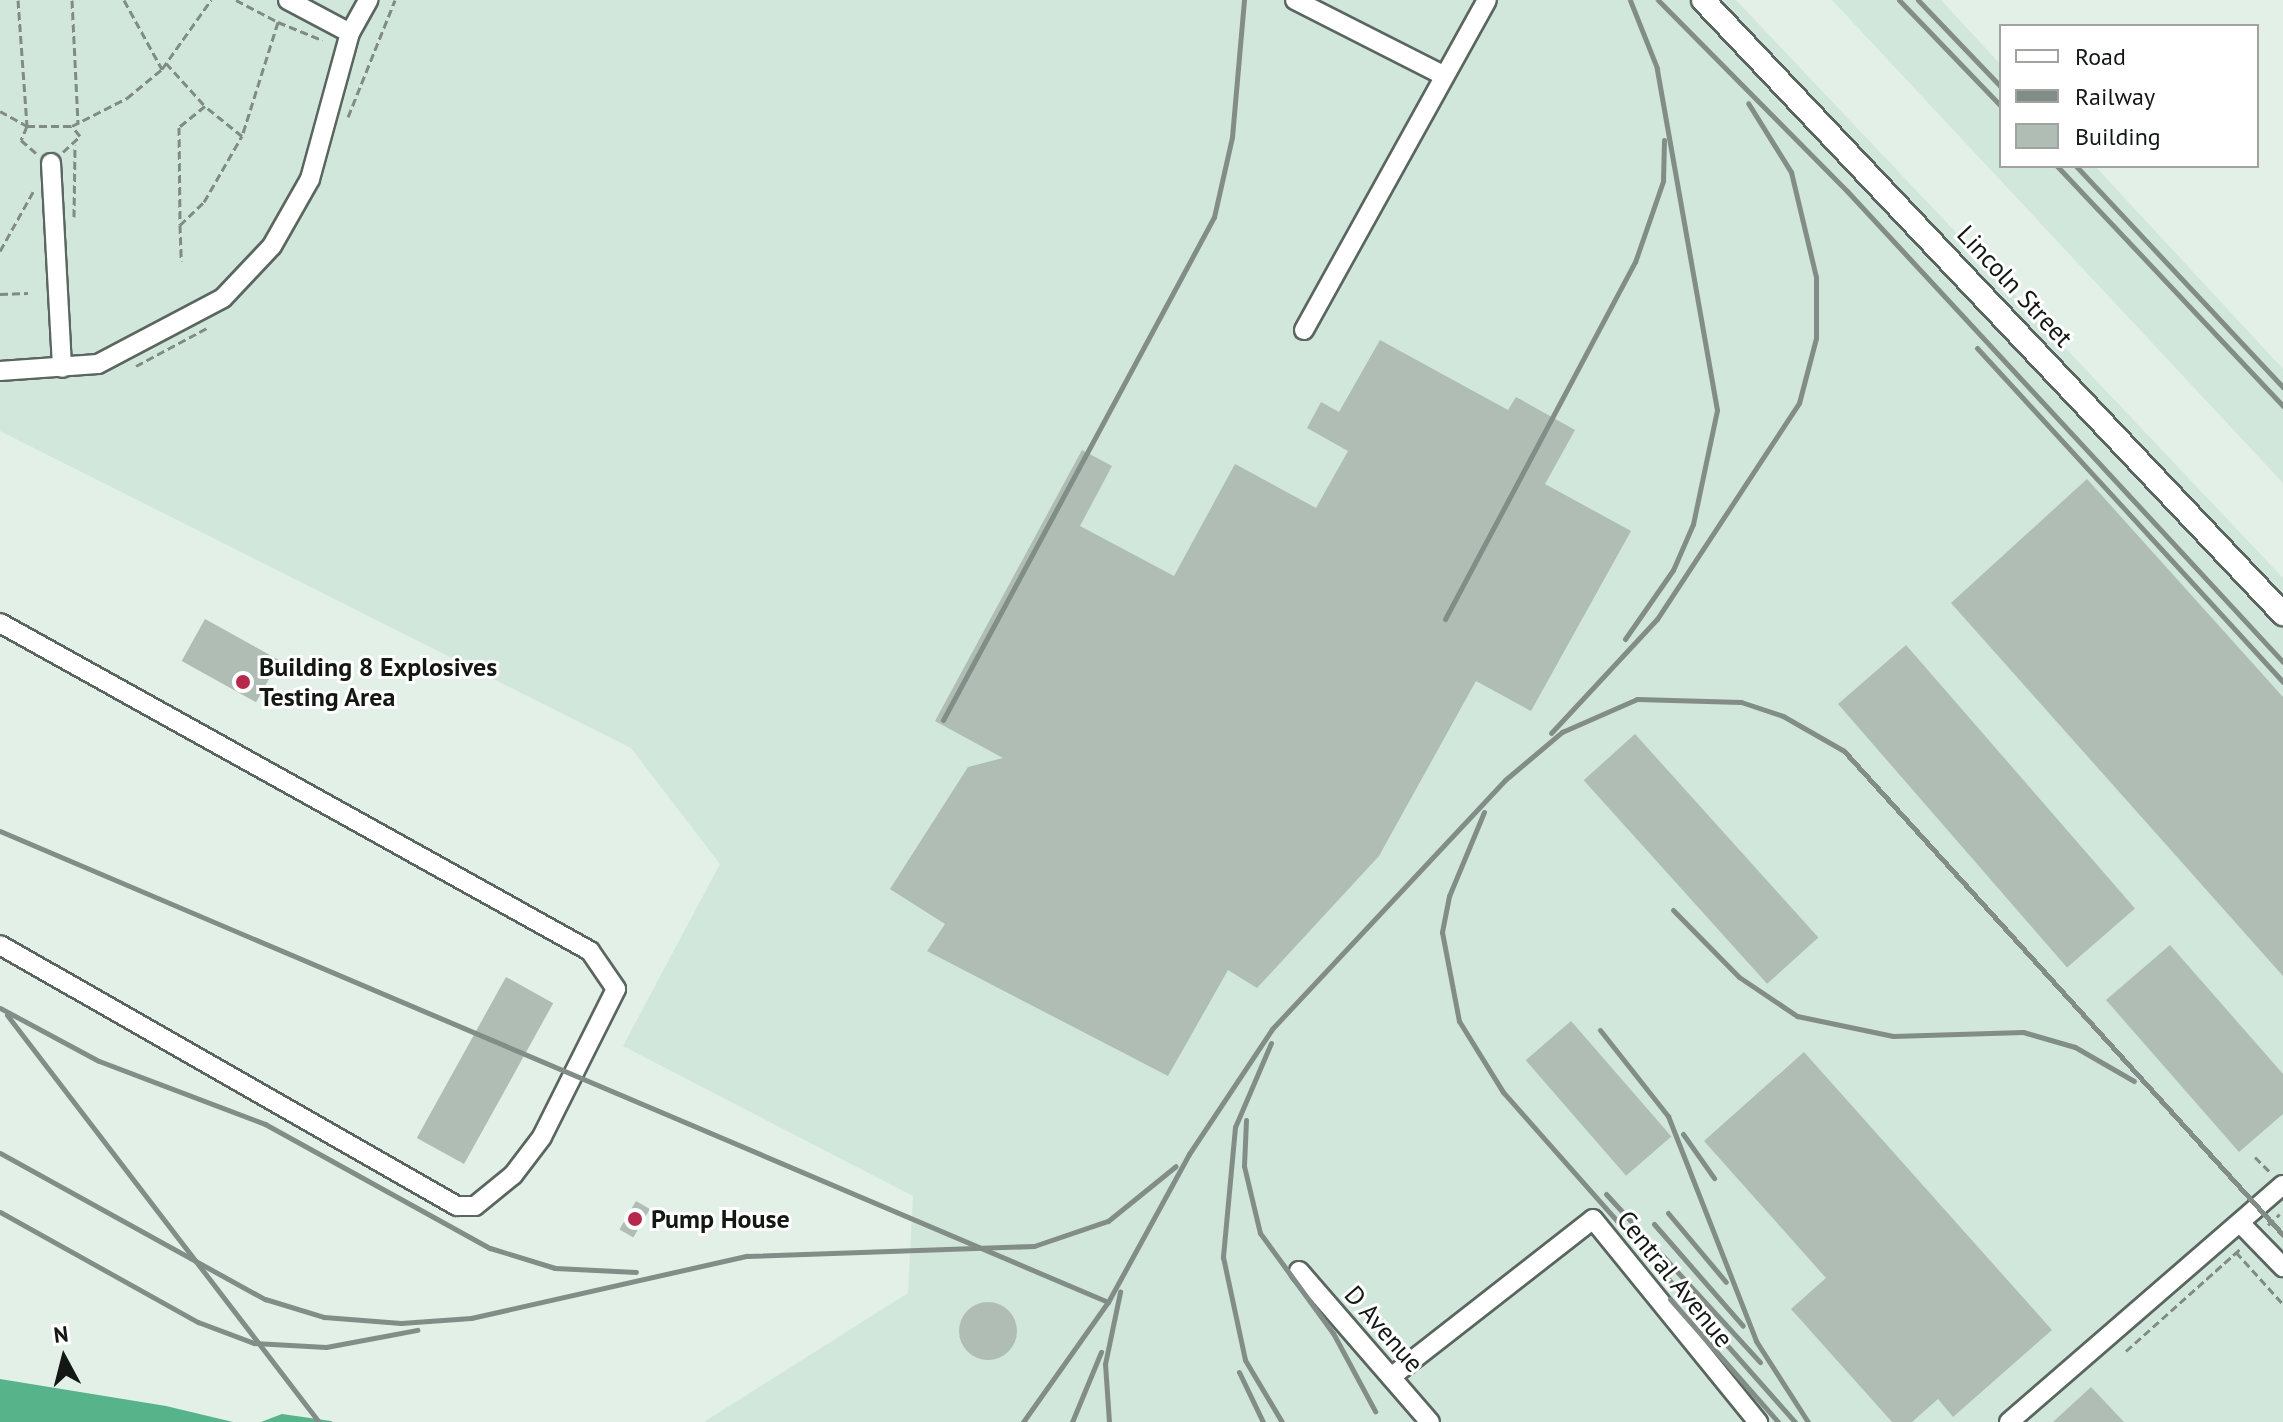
<!DOCTYPE html>
<style>
body{margin:0}
#map{position:relative;width:2283px;height:1422px;overflow:hidden;background:#e2f0e8;font-family:"PT Sans",sans-serif}
div>[style]{position:absolute}
[style*='--x']{left:calc(var(--x)*1px);top:calc(var(--y)*1px);width:calc(var(--w)*1px);rotate:calc(var(--a)*1deg)}
.built>*{inset:0;background:#d1e7db}
.water>*{inset:0;background:#57b389}
.building>*{inset:0;background:#afbdb5;transform-origin:0 0}
.round{border-radius:50%}
.path>*{height:3px;margin-top:-1.5px;transform-origin:0;background:repeating-linear-gradient(90deg,#818b85 0 8px,transparent 0 12px)}
.roads{filter:drop-shadow(2px 0 #5a665f) drop-shadow(-2px 0 #5a665f) drop-shadow(0 2px #5a665f) drop-shadow(0 -2px #5a665f)}
.minor>*{height:18px;margin:-9px;padding:0 9px;transform-origin:9px;border-radius:9px;background:#fff}
.major>*{height:22px;margin:-11px;padding:0 11px;transform-origin:11px;border-radius:11px;background:#fff}
.rail>*{height:5px;margin:-2.5px;padding:0 2.5px;transform-origin:2.5px;border-radius:2.5px;background:#838d88}
.dots>*{width:22px;height:22px;translate:-50% -50%;box-sizing:border-box;border:4px solid #fff;border-radius:50%}
span{translate:-50% -50%;white-space:nowrap;text-align:center;line-height:1.15;-webkit-text-stroke:6px #fff;paint-order:stroke}
.street-label{font-size:26px;color:#131815}
.poi-label{font-size:26px;color:#131815;font-weight:700}
.left{translate:0 -50%;text-align:left}
.legend{position:absolute;left:1999px;top:24px;width:260px;height:144px;box-sizing:border-box;background:#fff;border:2px solid #a1a3a1;margin:0;padding:10px 14px;list-style:none;font-size:24px;color:#131815}
.legend li{display:flex;align-items:center;gap:16px;height:40px}
.legend b{width:40px;border:2px solid #a1a3a1}
.north{position:absolute;left:24px;top:1318px;width:80px;height:80px;-webkit-text-stroke:6px #fff;paint-order:stroke;rotate:353deg;font-size:22px;font-weight:700;line-height:32px;text-align:center;color:#131815}
.north::after{content:'';display:block;margin:auto;width:28px;height:36px;background:#131815;clip-path:polygon(50% 0,100% 100%,50% 72%,0 100%)}
</style>
<div id="map">
<div class="built">
<i style="clip-path:polygon(0 0,1736px 0,2283px 578px,2283px 1422px,704px 1422px,908px 1293px,913px 1196px,623px 1046px,720px 864px,631px 748px,0 431px)"></i>
<i style="clip-path:polygon(1832px 0,1941px 0,2001px 65px,2001px 166px,2095px 166px,2283px 369px,2283px 483px)"></i>
</div>
<div class="water">
<i style="clip-path:polygon(0 1379px,166px 1406px,233px 1422px,0 1422px)"></i>
<i style="clip-path:polygon(282px 1414px,331px 1421px,333px 1422px,261px 1422px)"></i>
</div>
<div class="building">
<i style="clip-path:polygon(1380px 340px,1508px 410px,1516px 397px,1575px 430px,1545px 484px,1631px 531px,1531px 711px,1476px 681px,1379px 856px,1257px 988px,1228px 970px,1168px 1076px,927px 951px,945px 924px,890px 889px,968px 767px,1003px 758px,935px 721px,1082px 450px,1112px 466px,1080px 526px,1174px 576px,1235px 464px,1316px 508px,1348px 451px,1307px 428px,1321px 402px,1339px 412px)"></i>
<i style="clip-path:polygon(2087px 479px,2283px 697px,2283px 976px,1951px 603px)"></i>
<i style="left:205px;top:619px;width:85px;height:48px;rotate:29deg"></i>
<i style="left:1906px;top:645px;width:349px;height:90px;rotate:49deg"></i>
<i style="left:1635px;top:734px;width:274px;height:69px;rotate:48deg"></i>
<i style="clip-path:polygon(2170px 945px,2283px 1074px,2283px 1114px,2239px 1152px,2106px 1000px)"></i>
<i style="left:506px;top:977px;width:54px;height:184px;rotate:29deg"></i>
<i style="left:1571px;top:1021px;width:153px;height:60px;rotate:49deg"></i>
<i style="clip-path:polygon(1804px 1052px,2052px 1330px,1953px 1417px,1938px 1399px,1912px 1422px,1892px 1422px,1791px 1309px,1826px 1278px,1704px 1141px)"></i>
<i style="left:636px;top:1201px;width:16px;height:33px;rotate:30deg"></i>
<i class="round" style="left:959px;top:1302px;width:58px;height:58px"></i>
<i style="clip-path:polygon(2091px 1387px,2124px 1422px,2053px 1422px)"></i>
</div>
<div class="path">
<i style="--x:18;--y:0;--w:126;--a:85.9"></i>
<i style="--x:27;--y:126;--w:15;--a:113"></i>
<i style="--x:21;--y:140;--w:20;--a:41"></i>
<i style="--x:72;--y:0;--w:124;--a:87.2"></i>
<i style="--x:124;--y:0;--w:79;--a:61.2"></i>
<i style="--x:236;--y:0;--w:47;--a:27.6"></i>
<i style="--x:278;--y:22;--w:120;--a:107.5"></i>
<i style="--x:278;--y:22;--w:48;--a:22.2"></i>
<i style="--x:166;--y:63;--w:58;--a:47.8"></i>
<i style="--x:205;--y:106;--w:33;--a:141"></i>
<i style="--x:179;--y:127;--w:98;--a:89.4"></i>
<i style="--x:180;--y:225;--w:33;--a:-44"></i>
<i style="--x:204;--y:202;--w:76;--a:-60.1"></i>
<i style="--x:242;--y:136;--w:48;--a:-141"></i>
<i style="--x:0;--y:111;--w:31;--a:29"></i>
<i style="--x:27;--y:126;--w:45;--a:0"></i>
<i style="--x:72;--y:126;--w:62;--a:-27"></i>
<i style="--x:127;--y:98;--w:45;--a:-39.6"></i>
<i style="--x:162;--y:69;--w:85;--a:-54.6"></i>
<i style="--x:348;--y:117;--w:126;--a:-68.1"></i>
<i style="--x:63;--y:152;--w:23;--a:-43"></i>
<i style="--x:80;--y:136;--w:13;--a:-129"></i>
<i style="--x:74;--y:217;--w:72;--a:-89.2"></i>
<i style="--x:180;--y:225;--w:36;--a:88"></i>
<i style="--x:0;--y:251;--w:68;--a:-60.8"></i>
<i style="--x:0;--y:294;--w:28;--a:-2"></i>
<i style="--x:136;--y:366;--w:81;--a:-28.2"></i>
<i style="--x:2255;--y:1157;--w:20;--a:45"></i>
<i style="--x:2268;--y:1225;--w:16;--a:-43"></i>
<i style="--x:2236;--y:1252;--w:70;--a:47.9"></i>
<i style="--x:2126;--y:1351;--w:154;--a:-41.8"></i>
</div>
<div class="roads">
<div class="minor">
<i style="--x:288;--y:0;--w:70;--a:28"></i>
<i style="--x:350;--y:33;--w:38;--a:-61"></i>
<i style="--x:1295;--y:0;--w:166;--a:26.9"></i>
<i style="--x:51;--y:163;--w:205;--a:86.9"></i>
<i style="--x:1304;--y:330;--w:377;--a:-61"></i>
<i style="--x:0;--y:371;--w:98;--a:-4.1"></i>
<i style="--x:98;--y:364;--w:141;--a:-27.8"></i>
<i style="--x:223;--y:298;--w:71;--a:-46.7"></i>
<i style="--x:272;--y:246;--w:77;--a:-60.4"></i>
<i style="--x:310;--y:179;--w:151;--a:-74.7"></i>
<i style="--x:0;--y:623;--w:675;--a:29.07"></i>
<i style="--x:590;--y:951;--w:46;--a:55.6"></i>
<i style="--x:616;--y:989;--w:165;--a:116.6"></i>
<i style="--x:542;--y:1137;--w:48;--a:127.3"></i>
<i style="--x:513;--y:1175;--w:49;--a:140.8"></i>
<i style="--x:475;--y:1206;--w:18;--a:180"></i>
<i style="--x:457;--y:1206;--w:526;--a:-150.27"></i>
<i style="--x:2240;--y:1223;--w:62;--a:45.7"></i>
<i style="--x:1299;--y:1271;--w:200;--a:49.1"></i>
<i style="--x:1391;--y:1377;--w:256;--a:-38"></i>
<i style="--x:1593;--y:1219;--w:262;--a:50.9"></i>
<i style="--x:2009;--y:1422;--w:362;--a:-40.9"></i>
</div>
<div class="major">
<i style="--x:1703;--y:0;--w:845;--a:46.63"></i>
</div>
</div>
<div class="rail">
<i style="--x:1658;--y:0;--w:269;--a:45.3"></i>
<i style="--x:1847;--y:191;--w:642;--a:47.21"></i>
<i style="--x:1899;--y:0;--w:147;--a:46.1"></i>
<i style="--x:1918;--y:0;--w:120;--a:46.3"></i>
<i style="--x:2057;--y:166;--w:330;--a:46.7"></i>
<i style="--x:2076;--y:166;--w:303;--a:46.9"></i>
<i style="--x:1977;--y:348;--w:453;--a:47.5"></i>
<i style="--x:1445;--y:619;--w:404;--a:-62"></i>
<i style="--x:1635;--y:262;--w:86;--a:-70.9"></i>
<i style="--x:1663;--y:181;--w:41;--a:-88.6"></i>
<i style="--x:1625;--y:639;--w:84;--a:-55.2"></i>
<i style="--x:1673;--y:570;--w:50;--a:-66.5"></i>
<i style="--x:1693;--y:524;--w:116;--a:-78.1"></i>
<i style="--x:1717;--y:410;--w:347;--a:-100"></i>
<i style="--x:1657;--y:68;--w:73;--a:-111.7"></i>
<i style="--x:943;--y:720;--w:571;--a:-61.69"></i>
<i style="--x:1214;--y:217;--w:82;--a:-77.3"></i>
<i style="--x:1232;--y:137;--w:138;--a:-85"></i>
<i style="--x:1551;--y:733;--w:156;--a:-47.1"></i>
<i style="--x:1657;--y:619;--w:258;--a:-56.7"></i>
<i style="--x:1799;--y:403;--w:67;--a:-75.3"></i>
<i style="--x:1816;--y:338;--w:61;--a:-90"></i>
<i style="--x:1816;--y:277;--w:108;--a:-103.4"></i>
<i style="--x:1791;--y:172;--w:81;--a:-121.9"></i>
<i style="--x:1484;--y:812;--w:91;--a:112.6"></i>
<i style="--x:1449;--y:896;--w:37;--a:101"></i>
<i style="--x:1442;--y:932;--w:91;--a:79.2"></i>
<i style="--x:1459;--y:1021;--w:84;--a:58.2"></i>
<i style="--x:1503;--y:1092;--w:441;--a:48.5"></i>
<i style="--x:0;--y:831;--w:1204;--a:23.03"></i>
<i style="--x:1108;--y:1302;--w:169;--a:-61.3"></i>
<i style="--x:1189;--y:1154;--w:150;--a:-56.4"></i>
<i style="--x:1272;--y:1029;--w:341;--a:-46.9"></i>
<i style="--x:1505;--y:780;--w:75;--a:-40.1"></i>
<i style="--x:1562;--y:732;--w:82;--a:-23.7"></i>
<i style="--x:1637;--y:699;--w:104;--a:1.7"></i>
<i style="--x:1741;--y:702;--w:44;--a:18.4"></i>
<i style="--x:1783;--y:716;--w:70;--a:29.8"></i>
<i style="--x:1844;--y:751;--w:653;--a:47.79"></i>
<i style="--x:1673;--y:910;--w:94;--a:45.4"></i>
<i style="--x:1739;--y:977;--w:70;--a:33.9"></i>
<i style="--x:1797;--y:1016;--w:98;--a:11.8"></i>
<i style="--x:1893;--y:1036;--w:130;--a:-1.8"></i>
<i style="--x:2023;--y:1032;--w:54;--a:16.1"></i>
<i style="--x:2075;--y:1047;--w:68;--a:30"></i>
<i style="--x:0;--y:1008;--w:112;--a:28.2"></i>
<i style="--x:99;--y:1061;--w:178;--a:20.8"></i>
<i style="--x:265;--y:1124;--w:257;--a:28.9"></i>
<i style="--x:490;--y:1248;--w:68;--a:17.1"></i>
<i style="--x:555;--y:1268;--w:81;--a:2.8"></i>
<i style="--x:7;--y:1015;--w:513;--a:52.53"></i>
<i style="--x:1600;--y:1030;--w:110;--a:51.7"></i>
<i style="--x:1668;--y:1116;--w:242;--a:68.6"></i>
<i style="--x:1756;--y:1341;--w:96;--a:57.3"></i>
<i style="--x:1271;--y:1043;--w:91;--a:113.2"></i>
<i style="--x:1235;--y:1127;--w:131;--a:95.3"></i>
<i style="--x:1223;--y:1257;--w:105;--a:77.9"></i>
<i style="--x:1245;--y:1360;--w:72;--a:59.2"></i>
<i style="--x:1246;--y:1120;--w:46;--a:92.5"></i>
<i style="--x:1244;--y:1166;--w:69;--a:76.6"></i>
<i style="--x:1260;--y:1233;--w:124;--a:53.9"></i>
<i style="--x:1333;--y:1333;--w:89;--a:61.7"></i>
<i style="--x:1683;--y:1134;--w:54;--a:54.8"></i>
<i style="--x:0;--y:1153;--w:303;--a:28.9"></i>
<i style="--x:265;--y:1299;--w:62;--a:17"></i>
<i style="--x:324;--y:1317;--w:77;--a:4.5"></i>
<i style="--x:401;--y:1323;--w:70;--a:-4.1"></i>
<i style="--x:471;--y:1318;--w:283;--a:-12.7"></i>
<i style="--x:747;--y:1256;--w:287;--a:-2"></i>
<i style="--x:1034;--y:1246;--w:78;--a:-18.7"></i>
<i style="--x:1108;--y:1221;--w:87;--a:-39"></i>
<i style="--x:1606;--y:1194;--w:228;--a:47.5"></i>
<i style="--x:0;--y:1212;--w:227;--a:29.1"></i>
<i style="--x:198;--y:1322;--w:60;--a:20.6"></i>
<i style="--x:254;--y:1343;--w:72;--a:3.2"></i>
<i style="--x:326;--y:1347;--w:93;--a:-10.6"></i>
<i style="--x:1668;--y:1213;--w:90;--a:50"></i>
<i style="--x:1654;--y:1224;--w:135;--a:48.9"></i>
<i style="--x:1670;--y:1299;--w:164;--a:48.7"></i>
<i style="--x:1239;--y:1372;--w:55;--a:64.4"></i>
<i style="--x:1023;--y:1422;--w:147;--a:-54.7"></i>
<i style="--x:1072;--y:1422;--w:76;--a:-67.5"></i>
<i style="--x:1109;--y:1422;--w:58;--a:-93.9"></i>
<i style="--x:1105;--y:1364;--w:74;--a:-78.2"></i>
</div>
<div class="dots">
<i style="left:243px;top:682px;background:#b8274c"></i>
<i style="left:635px;top:1219px;background:#b8274c"></i>
</div>
<div class="street-label">
<span style="left:2015px;top:286px;rotate:47deg">Lincoln Street</span>
<span style="left:1675px;top:1279px;rotate:51deg">Central Avenue</span>
<span style="left:1384px;top:1329px;rotate:49deg">D Avenue</span>
</div>
<div class="poi-label">
<span class="left" style="left:259px;top:682px">Building 8 Explosives<br>Testing Area</span>
<span class="left" style="left:651px;top:1219px">Pump House</span>
</div>
<ul class="legend">
<li><b style="height:10px;background:#fff"></b>Road</li>
<li><b style="height:10px;background:#838d88"></b>Railway</li>
<li><b style="height:22px;background:#afbdb5"></b>Building</li>
</ul>
<div class="north">N</div>
</div>
